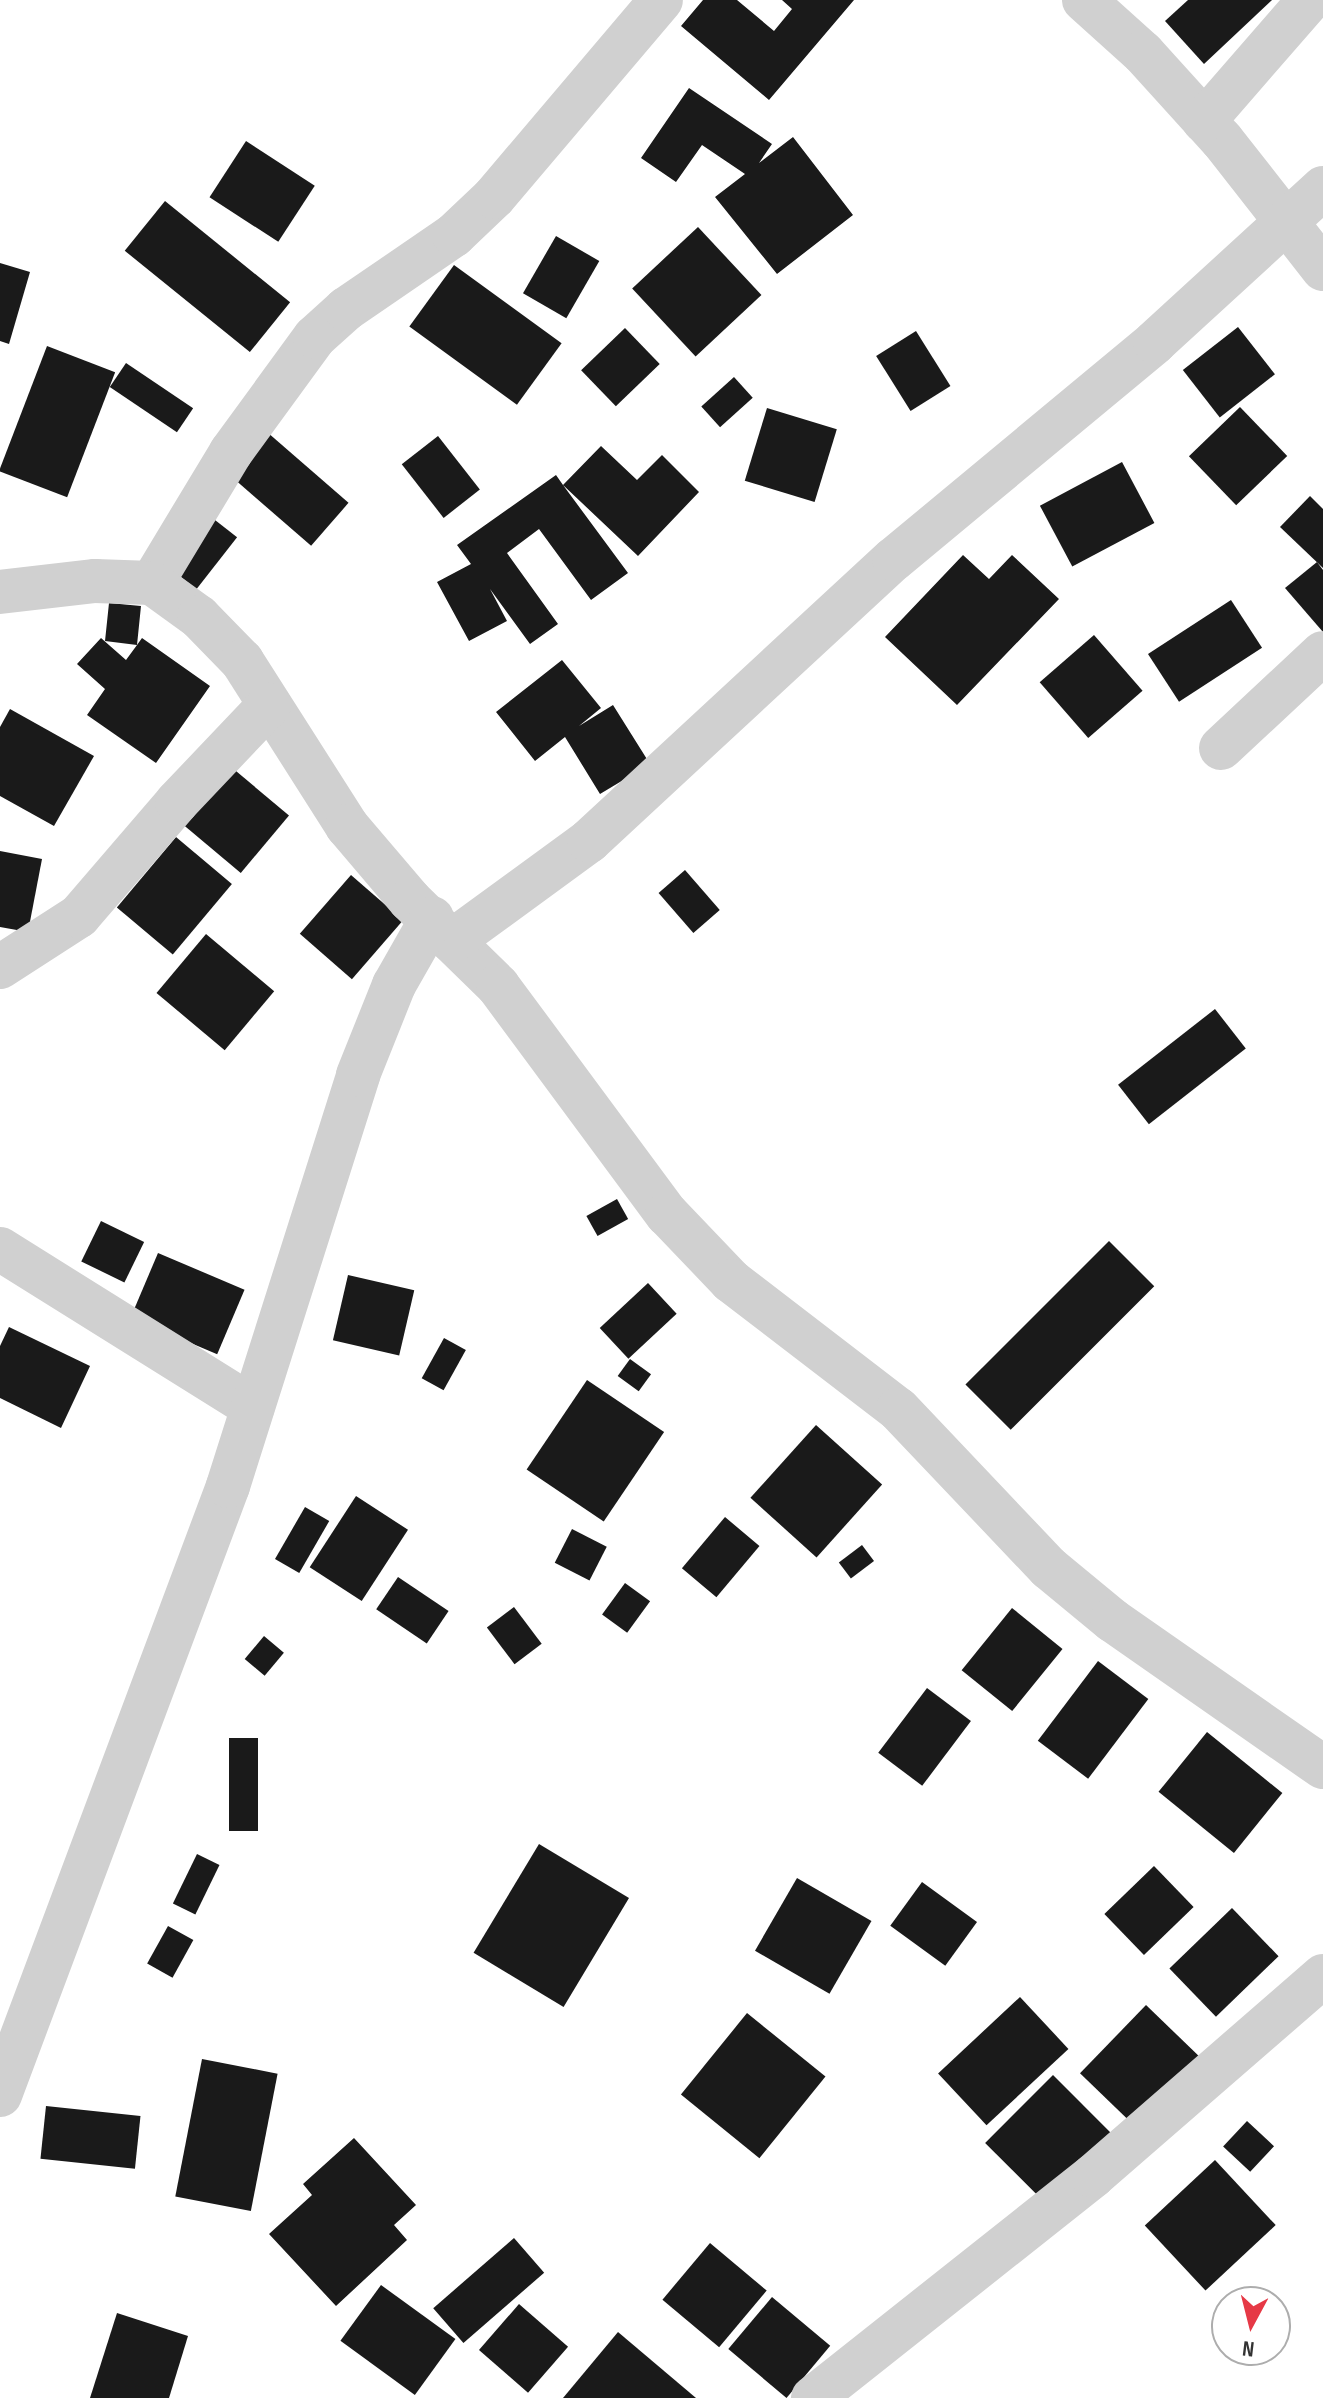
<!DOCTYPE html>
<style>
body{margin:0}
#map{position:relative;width:1323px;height:2398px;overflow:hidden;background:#fff;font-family:"Sofia Sans Condensed",sans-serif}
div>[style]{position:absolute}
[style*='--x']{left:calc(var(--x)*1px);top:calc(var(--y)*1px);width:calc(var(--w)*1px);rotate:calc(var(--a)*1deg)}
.building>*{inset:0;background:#1a1a1a;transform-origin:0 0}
.minor>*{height:44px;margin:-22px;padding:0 22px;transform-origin:22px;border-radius:22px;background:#d0d0d0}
span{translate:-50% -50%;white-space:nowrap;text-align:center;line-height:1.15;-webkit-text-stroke:8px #fff;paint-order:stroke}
.north{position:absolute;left:1211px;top:2286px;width:80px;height:80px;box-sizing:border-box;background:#fff;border:2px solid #adadad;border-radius:50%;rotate:187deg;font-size:22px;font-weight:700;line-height:32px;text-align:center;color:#333}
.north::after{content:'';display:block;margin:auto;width:28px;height:36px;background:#e63946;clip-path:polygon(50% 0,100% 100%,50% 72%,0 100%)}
</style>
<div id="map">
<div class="building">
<i style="clip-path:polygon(703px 0,737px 0,774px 31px,792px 9px,782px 0,854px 0,769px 100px,681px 26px)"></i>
<i style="clip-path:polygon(1188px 0,1272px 0,1204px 64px,1165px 21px)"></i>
<i style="clip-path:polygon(689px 88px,772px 144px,759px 163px,793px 137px,853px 215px,777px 274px,715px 197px,745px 174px,702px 145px,676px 182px,641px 158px)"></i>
<i style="left:246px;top:141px;width:82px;height:67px;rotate:33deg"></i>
<i style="left:165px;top:201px;width:161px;height:64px;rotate:39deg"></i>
<i style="left:698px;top:227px;width:93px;height:90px;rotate:47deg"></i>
<i style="left:556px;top:236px;width:50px;height:66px;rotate:30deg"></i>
<i style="clip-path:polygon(0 263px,30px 272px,9px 344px,0 341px)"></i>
<i style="left:454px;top:265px;width:133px;height:76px;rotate:36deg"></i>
<i style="left:1238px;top:327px;width:60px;height:70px;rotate:52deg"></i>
<i style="left:625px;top:328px;width:50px;height:61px;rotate:46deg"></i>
<i style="left:916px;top:331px;width:65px;height:47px;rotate:58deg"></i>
<i style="left:47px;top:346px;width:73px;height:134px;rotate:21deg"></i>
<i style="left:126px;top:363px;width:81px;height:29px;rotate:34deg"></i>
<i style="left:734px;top:377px;width:28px;height:44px;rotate:48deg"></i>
<i style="left:1240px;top:407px;width:68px;height:71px;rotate:46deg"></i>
<i style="left:767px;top:408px;width:73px;height:76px;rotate:17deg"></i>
<i style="left:267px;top:432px;width:108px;height:57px;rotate:41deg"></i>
<i style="left:438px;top:436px;width:68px;height:46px;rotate:52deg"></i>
<i style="clip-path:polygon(601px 446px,637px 480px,662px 455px,699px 492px,638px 556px,563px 485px,628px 573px,591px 600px,539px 529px,507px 553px,558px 624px,530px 644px,490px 589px,507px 621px,469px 641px,437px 582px,471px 564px,457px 545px,556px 475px,563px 485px)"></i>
<i style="left:1122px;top:462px;width:69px;height:93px;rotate:62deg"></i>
<i style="clip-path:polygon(1310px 496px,1323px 509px,1323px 568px,1280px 527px)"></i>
<i style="left:215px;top:520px;width:28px;height:66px;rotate:38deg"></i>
<i style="clip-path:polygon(963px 555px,989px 579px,1012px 555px,1059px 599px,957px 705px,885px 637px)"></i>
<i style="clip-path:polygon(1317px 562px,1323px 570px,1323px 632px,1285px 588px)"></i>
<i style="left:1231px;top:600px;width:57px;height:99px;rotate:57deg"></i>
<i style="clip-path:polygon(109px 603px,141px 606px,137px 645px,142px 638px,210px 686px,156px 763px,87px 715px,105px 689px,77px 664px,101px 638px,126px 660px,137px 645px,105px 641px)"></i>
<i style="left:1094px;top:635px;width:74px;height:72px;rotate:49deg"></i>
<i style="clip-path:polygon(562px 660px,601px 708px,579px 726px,613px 705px,650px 764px,600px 794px,565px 737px,535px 761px,496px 712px)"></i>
<i style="clip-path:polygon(10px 709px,94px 756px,54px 826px,0 796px,0 727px)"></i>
<i style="left:230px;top:766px;width:77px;height:75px;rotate:40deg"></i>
<i style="left:176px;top:837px;width:73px;height:92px;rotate:40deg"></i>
<i style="clip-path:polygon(0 851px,42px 859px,28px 932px,0 927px)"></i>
<i style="left:685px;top:870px;width:53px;height:35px;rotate:49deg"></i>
<i style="left:351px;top:875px;width:69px;height:78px;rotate:41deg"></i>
<i style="left:206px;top:934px;width:89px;height:77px;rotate:40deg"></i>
<i style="left:1215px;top:1009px;width:50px;height:123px;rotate:52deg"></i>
<i style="left:617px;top:1199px;width:23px;height:35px;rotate:61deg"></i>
<i style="left:101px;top:1221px;width:48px;height:45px;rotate:26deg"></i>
<i style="left:1109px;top:1241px;width:64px;height:203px;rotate:45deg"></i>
<i style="left:158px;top:1253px;width:94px;height:70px;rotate:23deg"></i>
<i style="left:348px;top:1275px;width:68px;height:67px;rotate:13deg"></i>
<i style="left:648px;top:1283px;width:42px;height:66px;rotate:47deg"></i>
<i style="clip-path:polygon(9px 1327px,90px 1366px,61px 1428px,0 1398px,0 1346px)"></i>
<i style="left:444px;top:1338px;width:25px;height:46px;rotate:29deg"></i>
<i style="left:630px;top:1359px;width:26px;height:21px;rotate:36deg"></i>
<i style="left:587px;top:1380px;width:93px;height:108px;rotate:34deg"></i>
<i style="left:816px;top:1425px;width:89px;height:98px;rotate:42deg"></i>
<i style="left:356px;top:1496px;width:62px;height:85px;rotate:33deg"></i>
<i style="left:305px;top:1507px;width:28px;height:60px;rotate:30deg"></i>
<i style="left:725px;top:1517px;width:45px;height:67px;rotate:40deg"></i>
<i style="left:572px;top:1529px;width:39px;height:38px;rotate:27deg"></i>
<i style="left:862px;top:1545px;width:20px;height:29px;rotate:53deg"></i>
<i style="left:398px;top:1577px;width:61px;height:39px;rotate:34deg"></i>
<i style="left:625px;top:1583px;width:31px;height:39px;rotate:36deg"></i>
<i style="left:514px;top:1607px;width:46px;height:34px;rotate:53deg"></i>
<i style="left:1012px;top:1608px;width:65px;height:80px;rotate:39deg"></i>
<i style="left:264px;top:1636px;width:26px;height:30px;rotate:40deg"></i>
<i style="left:1098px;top:1661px;width:63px;height:100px;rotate:37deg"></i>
<i style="left:927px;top:1688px;width:55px;height:81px;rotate:37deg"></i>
<i style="left:1207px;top:1732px;width:97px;height:77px;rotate:39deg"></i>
<i style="left:229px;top:1738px;width:29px;height:93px"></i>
<i style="left:539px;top:1844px;width:105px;height:127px;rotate:31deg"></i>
<i style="left:197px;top:1854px;width:25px;height:55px;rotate:26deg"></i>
<i style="left:1154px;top:1866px;width:57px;height:69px;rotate:46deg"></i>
<i style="left:797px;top:1878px;width:86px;height:84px;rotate:30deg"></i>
<i style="left:922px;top:1882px;width:68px;height:54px;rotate:36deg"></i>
<i style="left:1232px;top:1908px;width:67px;height:87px;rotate:46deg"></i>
<i style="left:168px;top:1926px;width:29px;height:43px;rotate:29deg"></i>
<i style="left:1020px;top:1997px;width:71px;height:112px;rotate:47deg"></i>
<i style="left:1146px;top:2005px;width:81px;height:95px;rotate:44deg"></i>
<i style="left:747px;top:2013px;width:101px;height:105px;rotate:39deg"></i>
<i style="left:202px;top:2059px;width:77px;height:140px;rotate:11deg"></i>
<i style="left:1053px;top:2075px;width:83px;height:96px;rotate:45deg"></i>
<i style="left:46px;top:2106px;width:95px;height:53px;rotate:6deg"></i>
<i style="left:1247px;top:2121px;width:37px;height:35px;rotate:43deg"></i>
<i style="clip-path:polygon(354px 2138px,416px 2205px,394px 2225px,407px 2240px,336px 2306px,269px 2234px,312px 2195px,303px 2184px)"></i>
<i style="left:1215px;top:2160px;width:89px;height:96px;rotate:47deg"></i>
<i style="left:514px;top:2238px;width:46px;height:107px;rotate:49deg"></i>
<i style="left:710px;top:2243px;width:74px;height:74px;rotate:40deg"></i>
<i style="left:381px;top:2285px;width:92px;height:69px;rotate:36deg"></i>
<i style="left:772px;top:2297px;width:76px;height:68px;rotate:40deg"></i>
<i style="left:519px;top:2304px;width:65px;height:61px;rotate:41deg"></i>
<i style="clip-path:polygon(117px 2313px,188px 2336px,169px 2398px,90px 2398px)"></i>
<i style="clip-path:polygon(618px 2332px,696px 2398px,563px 2398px)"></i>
</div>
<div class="minor">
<i style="--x:1084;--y:0;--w:79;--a:41.9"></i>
<i style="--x:1143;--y:53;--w:118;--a:47.8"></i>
<i style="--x:1222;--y:140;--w:164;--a:51.9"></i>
<i style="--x:1204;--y:121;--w:160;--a:-49"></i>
<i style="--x:152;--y:583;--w:153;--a:-58.9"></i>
<i style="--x:231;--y:452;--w:142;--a:-53.9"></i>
<i style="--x:315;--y:337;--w:42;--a:-42.1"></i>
<i style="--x:346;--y:309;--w:131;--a:-34.4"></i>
<i style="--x:454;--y:235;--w:55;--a:-43.5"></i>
<i style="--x:494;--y:197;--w:258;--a:-49.7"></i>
<i style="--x:0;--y:592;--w:96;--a:-6.6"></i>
<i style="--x:95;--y:581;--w:57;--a:2"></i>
<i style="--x:152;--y:583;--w:58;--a:35.9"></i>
<i style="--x:199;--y:617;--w:62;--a:45.7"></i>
<i style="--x:242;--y:661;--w:196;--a:57.5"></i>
<i style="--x:347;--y:826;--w:97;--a:49.6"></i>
<i style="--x:410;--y:900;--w:123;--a:44.3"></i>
<i style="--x:498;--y:986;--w:284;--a:53.5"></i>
<i style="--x:667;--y:1214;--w:93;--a:46.3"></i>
<i style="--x:731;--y:1281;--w:210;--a:37.5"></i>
<i style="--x:898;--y:1409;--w:219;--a:46.5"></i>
<i style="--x:1049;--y:1568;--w:82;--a:39.5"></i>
<i style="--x:1112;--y:1620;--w:257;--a:34.9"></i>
<i style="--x:1221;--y:748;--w:139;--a:-43"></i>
<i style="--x:452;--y:941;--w:170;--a:-36.1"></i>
<i style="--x:589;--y:841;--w:415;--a:-42.8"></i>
<i style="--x:894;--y:559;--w:339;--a:-39.7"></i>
<i style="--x:1155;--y:342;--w:228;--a:-42.5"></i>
<i style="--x:0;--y:967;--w:94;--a:-32.8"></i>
<i style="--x:79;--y:916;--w:150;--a:-49.3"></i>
<i style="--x:177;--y:802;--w:134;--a:-46.5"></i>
<i style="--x:0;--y:1249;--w:298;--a:32"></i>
<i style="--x:0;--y:2095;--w:650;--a:-69.47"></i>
<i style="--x:228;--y:1486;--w:431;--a:-72.4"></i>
<i style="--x:358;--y:1075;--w:97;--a:-68.2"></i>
<i style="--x:394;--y:985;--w:77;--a:-60.4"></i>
<i style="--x:813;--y:2398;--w:357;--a:-38.4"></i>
<i style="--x:1093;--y:2176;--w:305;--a:-41"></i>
</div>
<div class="north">N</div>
</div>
